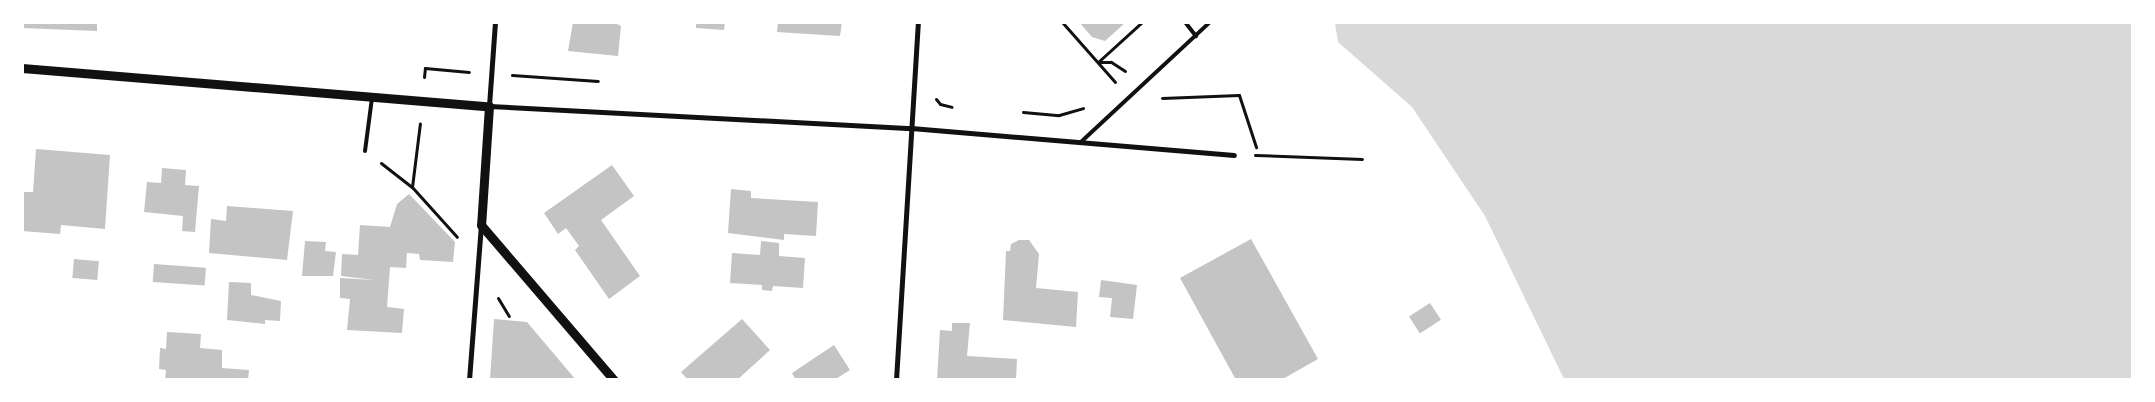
<!DOCTYPE html>
<style>
body{margin:0}
#map{position:relative;width:2155px;height:402px;overflow:hidden;background:#fff;font-family:"Titillium Web",sans-serif}
div>[style]{position:absolute}
[style*='--x']{left:calc(var(--x)*1px);top:calc(var(--y)*1px);width:calc(var(--w)*1px);rotate:calc(var(--a)*1deg)}
.water>*{inset:0;background:#d9d9d9}
.building>*{inset:0;background:#c4c4c4;transform-origin:0 0}
.path>*{height:3px;margin:-1.5px;padding:0 1.5px;transform-origin:1.5px;border-radius:1.5px;background:#111}
.service>*{height:4px;margin:-2px;padding:0 2px;transform-origin:2px;border-radius:2px;background:#111}
.minor>*{height:5px;margin:-2.5px;padding:0 2.5px;transform-origin:2.5px;border-radius:2.5px;background:#111}
.tertiary>*{height:9px;margin:-4.5px;padding:0 4.5px;transform-origin:4.5px;border-radius:4.5px;background:#111}
span{translate:-50% -50%;white-space:nowrap;text-align:center;line-height:1.15;-webkit-text-stroke:4px #fff;paint-order:stroke}
.frame{position:absolute;inset:0;border:24px solid #fff;pointer-events:none}
</style>
<div id="map">
<div class="water">
<i style="clip-path:polygon(1335px 23px,2132px 23px,2132px 379px,1564px 379px,1485px 216px,1412px 107px,1338px 42px)"></i>
</div>
<div class="building">
<i style="clip-path:polygon(22px 22px,97px 22px,97px 31px,22px 28px)"></i>
<i style="clip-path:polygon(573px 22px,613px 22px,621px 26px,618px 56px,568px 51px)"></i>
<i style="clip-path:polygon(696px 22px,725px 22px,724px 30px,696px 28px)"></i>
<i style="clip-path:polygon(778px 22px,842px 22px,840px 36px,777px 32px)"></i>
<i style="clip-path:polygon(1079px 22px,1126px 22px,1105px 41px,1092px 37px)"></i>
<i style="clip-path:polygon(36px 149px,110px 155px,105px 229px,61px 225px,60px 234px,22px 231px,24px 192px,33px 192px)"></i>
<i style="clip-path:polygon(612px 165px,634px 196px,601px 220px,640px 276px,609px 299px,575px 250px,579px 246px,566px 228px,558px 234px,544px 213px)"></i>
<i style="clip-path:polygon(162px 168px,186px 170px,185px 185px,199px 186px,195px 232px,182px 231px,183px 216px,144px 212px,147px 182px,161px 183px)"></i>
<i style="clip-path:polygon(731px 189px,751px 191px,751px 198px,818px 202px,816px 236px,784px 234px,784px 240px,728px 233px)"></i>
<i style="clip-path:polygon(409px 194px,455px 242px,453px 262px,420px 260px,419px 254px,407px 253px,406px 268px,390px 267px,387px 307px,404px 309px,402px 333px,347px 330px,350px 299px,340px 298px,340px 278px,375px 280px,341px 276px,342px 254px,358px 255px,360px 225px,390px 227px,397px 204px)"></i>
<i style="clip-path:polygon(227px 206px,293px 211px,287px 260px,209px 253px,211px 219px,226px 221px)"></i>
<i style="clip-path:polygon(1251px 239px,1318px 359px,1281px 380px,1236px 380px,1180px 278px)"></i>
<i style="clip-path:polygon(1019px 240px,1029px 240px,1039px 254px,1036px 288px,1078px 292px,1076px 327px,1003px 320px,1006px 251px,1010px 251px,1011px 244px)"></i>
<i style="clip-path:polygon(305px 241px,326px 242px,325px 251px,336px 252px,333px 276px,302px 276px)"></i>
<i style="clip-path:polygon(761px 241px,779px 243px,779px 256px,805px 258px,803px 288px,773px 286px,772px 291px,762px 290px,762px 285px,730px 283px,732px 253px,760px 255px)"></i>
<i style="left:74px;top:259px;width:25px;height:19px;rotate:5deg"></i>
<i style="left:154px;top:264px;width:52px;height:18px;rotate:4deg"></i>
<i style="clip-path:polygon(1101px 280px,1137px 285px,1133px 319px,1110px 317px,1112px 298px,1099px 297px)"></i>
<i style="clip-path:polygon(229px 282px,251px 283px,251px 295px,281px 301px,280px 321px,265px 320px,265px 324px,227px 320px)"></i>
<i style="left:1430px;top:303px;width:20px;height:25px;rotate:57deg"></i>
<i style="clip-path:polygon(494px 319px,527px 322px,576px 380px,490px 380px)"></i>
<i style="clip-path:polygon(742px 319px,770px 350px,737px 380px,688px 380px,681px 372px)"></i>
<i style="clip-path:polygon(952px 323px,970px 323px,967px 356px,1017px 359px,1016px 380px,937px 380px,940px 330px,952px 331px)"></i>
<i style="clip-path:polygon(167px 332px,201px 334px,200px 348px,222px 350px,222px 368px,249px 370px,248px 380px,165px 380px,166px 370px,159px 369px,160px 348px,166px 349px)"></i>
<i style="clip-path:polygon(834px 345px,850px 370px,834px 380px,796px 380px,792px 373px)"></i>
</div>
<div class="path">
<i style="--x:1062;--y:22;--w:80;--a:48.5"></i>
<i style="--x:1125;--y:71;--w:17;--a:-147"></i>
<i style="--x:1111;--y:62;--w:13;--a:180"></i>
<i style="--x:1098;--y:62;--w:59;--a:-42.3"></i>
<i style="--x:512;--y:75;--w:86;--a:4"></i>
<i style="--x:424;--y:77;--w:9;--a:-84"></i>
<i style="--x:425;--y:68;--w:44;--a:5.2"></i>
<i style="--x:1162;--y:98;--w:77;--a:-2.2"></i>
<i style="--x:1239;--y:95;--w:55;--a:71.9"></i>
<i style="--x:936;--y:99;--w:6;--a:51"></i>
<i style="--x:940;--y:104;--w:12;--a:14"></i>
<i style="--x:1023;--y:112;--w:36;--a:5"></i>
<i style="--x:1059;--y:115;--w:25;--a:-16"></i>
<i style="--x:1255;--y:155;--w:107;--a:2.1"></i>
<i style="--x:381;--y:163;--w:39;--a:38"></i>
<i style="--x:412;--y:187;--w:67;--a:48"></i>
<i style="--x:412;--y:187;--w:64;--a:-82.9"></i>
<i style="--x:498;--y:298;--w:21;--a:59"></i>
</div>
<div class="service">
<i style="--x:1185;--y:22;--w:18;--a:52"></i>
<i style="--x:1082;--y:141;--w:175;--a:-42.9"></i>
<i style="--x:365;--y:151;--w:53;--a:-82.5"></i>
</div>
<div class="minor">
<i style="--x:495;--y:22;--w:84;--a:94.1"></i>
<i style="--x:489;--y:106;--w:423;--a:3"></i>
<i style="--x:911;--y:128;--w:324;--a:4.8"></i>
<i style="--x:469;--y:380;--w:155;--a:-85.6"></i>
<i style="--x:896;--y:380;--w:359;--a:-86.5"></i>
</div>
<div class="tertiary">
<i style="--x:22;--y:68;--w:469;--a:4.7"></i>
<i style="--x:489;--y:106;--w:119;--a:93.8"></i>
<i style="--x:481;--y:225;--w:204;--a:49.4"></i>
</div>
<div class="frame"></div>
</div>
